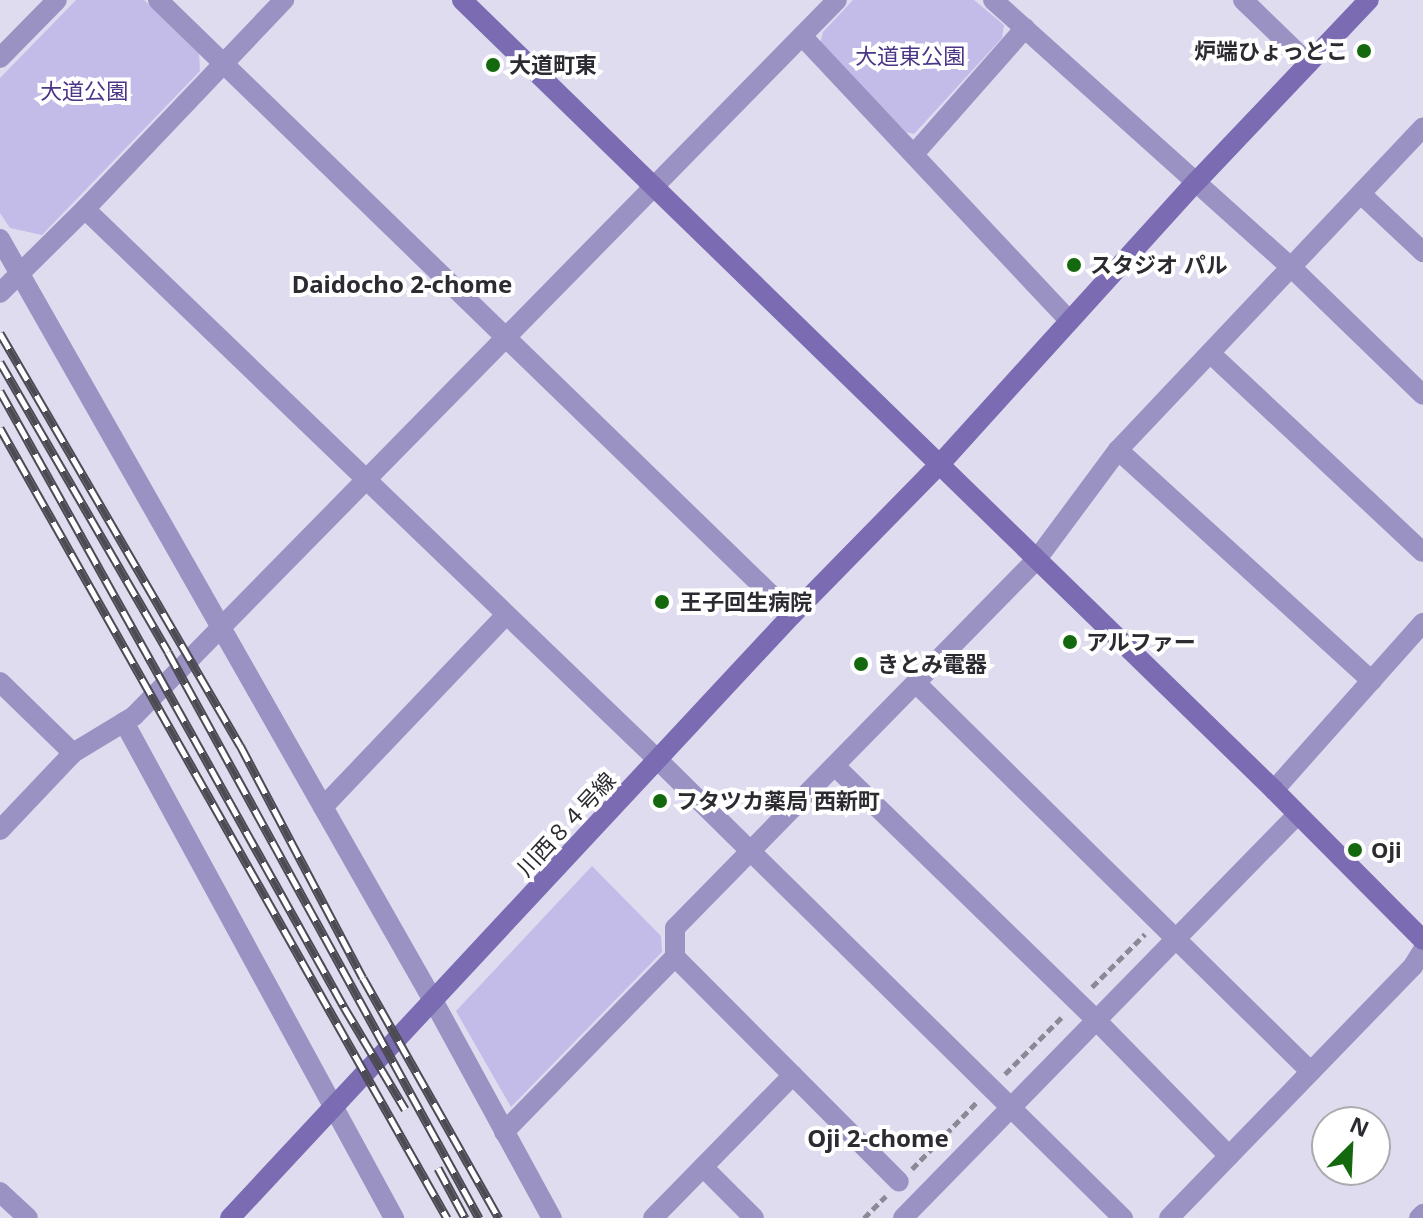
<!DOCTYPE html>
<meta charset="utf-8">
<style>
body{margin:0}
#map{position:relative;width:1423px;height:1218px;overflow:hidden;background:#dfdcf0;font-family:"Noto Sans","Noto Sans JP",sans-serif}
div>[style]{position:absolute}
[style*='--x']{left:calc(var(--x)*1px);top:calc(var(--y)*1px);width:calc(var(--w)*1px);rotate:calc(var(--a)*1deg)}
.green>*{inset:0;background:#c3bce8}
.path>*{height:5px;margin-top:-2.5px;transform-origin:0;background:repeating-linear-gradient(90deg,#8b8996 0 8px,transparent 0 12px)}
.street>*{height:20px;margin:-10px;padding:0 10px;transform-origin:10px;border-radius:10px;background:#9a92c3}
.secondary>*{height:20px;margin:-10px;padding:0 10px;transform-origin:10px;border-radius:10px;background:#7a6bb2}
.rail>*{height:9px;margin-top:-4.5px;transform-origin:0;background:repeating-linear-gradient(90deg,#fff 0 18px,#4c4b54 0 36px);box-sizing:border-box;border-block:2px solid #4c4b54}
.dots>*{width:22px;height:22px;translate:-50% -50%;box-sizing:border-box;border:4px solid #fff;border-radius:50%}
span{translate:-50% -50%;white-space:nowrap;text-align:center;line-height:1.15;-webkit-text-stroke:8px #fff;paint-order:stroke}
.poi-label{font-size:22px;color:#2c2b32;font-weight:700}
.right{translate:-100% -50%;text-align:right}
.left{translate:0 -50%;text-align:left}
.park-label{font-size:22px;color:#4b3586}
.street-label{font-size:22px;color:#2c2b32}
.neighbourhood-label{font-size:24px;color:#2c2b32;font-weight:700}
.north{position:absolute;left:1311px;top:1106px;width:80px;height:80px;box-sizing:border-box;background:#fff;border:2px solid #abaaad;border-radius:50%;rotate:24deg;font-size:22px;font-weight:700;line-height:32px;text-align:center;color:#2c2b32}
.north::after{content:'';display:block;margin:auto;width:28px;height:36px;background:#14690e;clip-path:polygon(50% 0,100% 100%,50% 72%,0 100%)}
</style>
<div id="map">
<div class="green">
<i style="clip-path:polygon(76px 0,144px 0,199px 53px,200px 71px,42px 235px,10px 228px,0 213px,0 78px)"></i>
<i style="clip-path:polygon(853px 0,974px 0,1004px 25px,1002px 38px,914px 134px,906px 132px,820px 44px,823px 32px)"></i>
<i style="clip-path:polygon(592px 866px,661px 936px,662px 952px,511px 1107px,456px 1011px)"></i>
</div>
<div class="path">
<i style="--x:1092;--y:987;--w:75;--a:-45"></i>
<i style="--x:1005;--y:1074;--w:82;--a:-45"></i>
<i style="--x:912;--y:1169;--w:95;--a:-45.9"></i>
<i style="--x:864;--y:1218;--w:31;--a:-45"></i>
</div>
<div class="street">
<i style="--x:158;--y:0;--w:883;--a:44.13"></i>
<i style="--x:993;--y:0;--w:402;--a:41.9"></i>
<i style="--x:1292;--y:268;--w:182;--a:44.1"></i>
<i style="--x:1243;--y:0;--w:91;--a:44.1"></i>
<i style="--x:802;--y:36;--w:391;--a:46.8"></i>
<i style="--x:0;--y:58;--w:81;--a:-45.5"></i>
<i style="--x:914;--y:154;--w:168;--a:-48.6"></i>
<i style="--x:1361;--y:194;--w:85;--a:43.1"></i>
<i style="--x:85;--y:209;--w:795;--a:43.88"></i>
<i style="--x:658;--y:760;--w:653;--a:44.57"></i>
<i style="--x:0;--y:239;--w:878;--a:60.37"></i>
<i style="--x:434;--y:1002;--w:246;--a:61.4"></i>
<i style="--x:0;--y:293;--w:120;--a:-44.7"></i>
<i style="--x:85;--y:209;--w:289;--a:-46.4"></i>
<i style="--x:1210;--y:353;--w:291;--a:43.1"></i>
<i style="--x:1118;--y:450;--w:343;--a:42.3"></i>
<i style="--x:0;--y:682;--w:102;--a:44.2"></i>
<i style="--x:916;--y:683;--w:554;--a:44.56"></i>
<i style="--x:124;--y:722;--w:565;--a:61.44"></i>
<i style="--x:835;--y:766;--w:364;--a:44.2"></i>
<i style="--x:1096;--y:1020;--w:190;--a:45.6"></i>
<i style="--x:1274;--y:790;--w:224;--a:-48.3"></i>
<i style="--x:323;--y:807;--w:265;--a:-46.4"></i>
<i style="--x:0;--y:830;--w:106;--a:-46.5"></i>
<i style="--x:73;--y:753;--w:71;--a:-31.2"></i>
<i style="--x:134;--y:716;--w:1003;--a:-45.52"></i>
<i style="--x:675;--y:957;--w:317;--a:45.1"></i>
<i style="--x:504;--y:1132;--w:245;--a:-45.7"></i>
<i style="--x:675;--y:957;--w:29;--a:-90"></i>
<i style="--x:675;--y:928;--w:517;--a:-45.55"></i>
<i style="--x:1037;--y:559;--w:136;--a:-53.4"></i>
<i style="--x:1118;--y:450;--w:444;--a:-46.6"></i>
<i style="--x:703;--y:1167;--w:72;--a:45"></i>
<i style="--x:0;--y:1192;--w:38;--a:43"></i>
<i style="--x:653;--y:1218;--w:200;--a:-45.6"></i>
<i style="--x:903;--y:1218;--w:564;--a:-45.65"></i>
<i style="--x:1169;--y:1218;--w:351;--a:-45.9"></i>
<i style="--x:1413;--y:966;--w:19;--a:-58"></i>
<i style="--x:1419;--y:1218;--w:6;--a:-45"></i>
</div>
<div class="secondary">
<i style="--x:462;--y:0;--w:1133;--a:44.21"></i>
<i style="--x:1274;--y:790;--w:211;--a:45.2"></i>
<i style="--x:230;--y:1218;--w:824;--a:-47.02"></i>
<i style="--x:792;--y:615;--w:211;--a:-45.6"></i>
<i style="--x:940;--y:464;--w:381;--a:-47.8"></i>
<i style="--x:1196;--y:182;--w:251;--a:-46.5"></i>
</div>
<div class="rail">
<i style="--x:0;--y:333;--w:477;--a:59.8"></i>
<i style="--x:240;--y:745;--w:263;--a:62.2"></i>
<i style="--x:363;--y:978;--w:276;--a:60.5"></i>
<i style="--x:0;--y:362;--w:335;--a:59.9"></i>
<i style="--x:168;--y:652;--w:646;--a:61.21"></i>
<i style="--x:0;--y:391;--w:706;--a:60.82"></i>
<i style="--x:344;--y:1007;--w:119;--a:59.1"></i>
<i style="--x:0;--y:428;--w:908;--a:60.5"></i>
<i style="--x:438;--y:1168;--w:57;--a:61.6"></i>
</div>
<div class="dots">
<i style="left:1364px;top:51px;background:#14690e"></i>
<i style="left:493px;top:65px;background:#14690e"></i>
<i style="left:1074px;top:265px;background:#14690e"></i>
<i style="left:662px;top:602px;background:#14690e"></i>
<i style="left:1070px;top:642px;background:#14690e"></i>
<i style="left:861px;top:664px;background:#14690e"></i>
<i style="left:660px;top:801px;background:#14690e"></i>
<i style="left:1355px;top:850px;background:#14690e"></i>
</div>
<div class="poi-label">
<span class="right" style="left:1348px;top:51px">炉端ひょっとこ</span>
<span class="left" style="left:509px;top:65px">大道町東</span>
<span class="left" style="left:1090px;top:265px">スタジオ パル</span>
<span class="left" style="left:680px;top:602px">王子回生病院</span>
<span class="left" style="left:1086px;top:642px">アルファー</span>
<span class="left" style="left:877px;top:664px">きとみ電器</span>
<span class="left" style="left:676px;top:801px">フタツカ薬局 西新町</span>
<span class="left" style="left:1371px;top:850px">Oji</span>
</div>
<div class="park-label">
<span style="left:910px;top:56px">大道東公園</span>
<span style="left:84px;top:91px">大道公園</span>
</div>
<div class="street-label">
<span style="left:566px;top:824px;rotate:-47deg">川西８４号線</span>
</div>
<div class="neighbourhood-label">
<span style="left:402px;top:284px">Daidocho 2-chome</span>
<span style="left:878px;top:1138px">Oji 2-chome</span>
</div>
<div class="north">N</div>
</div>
